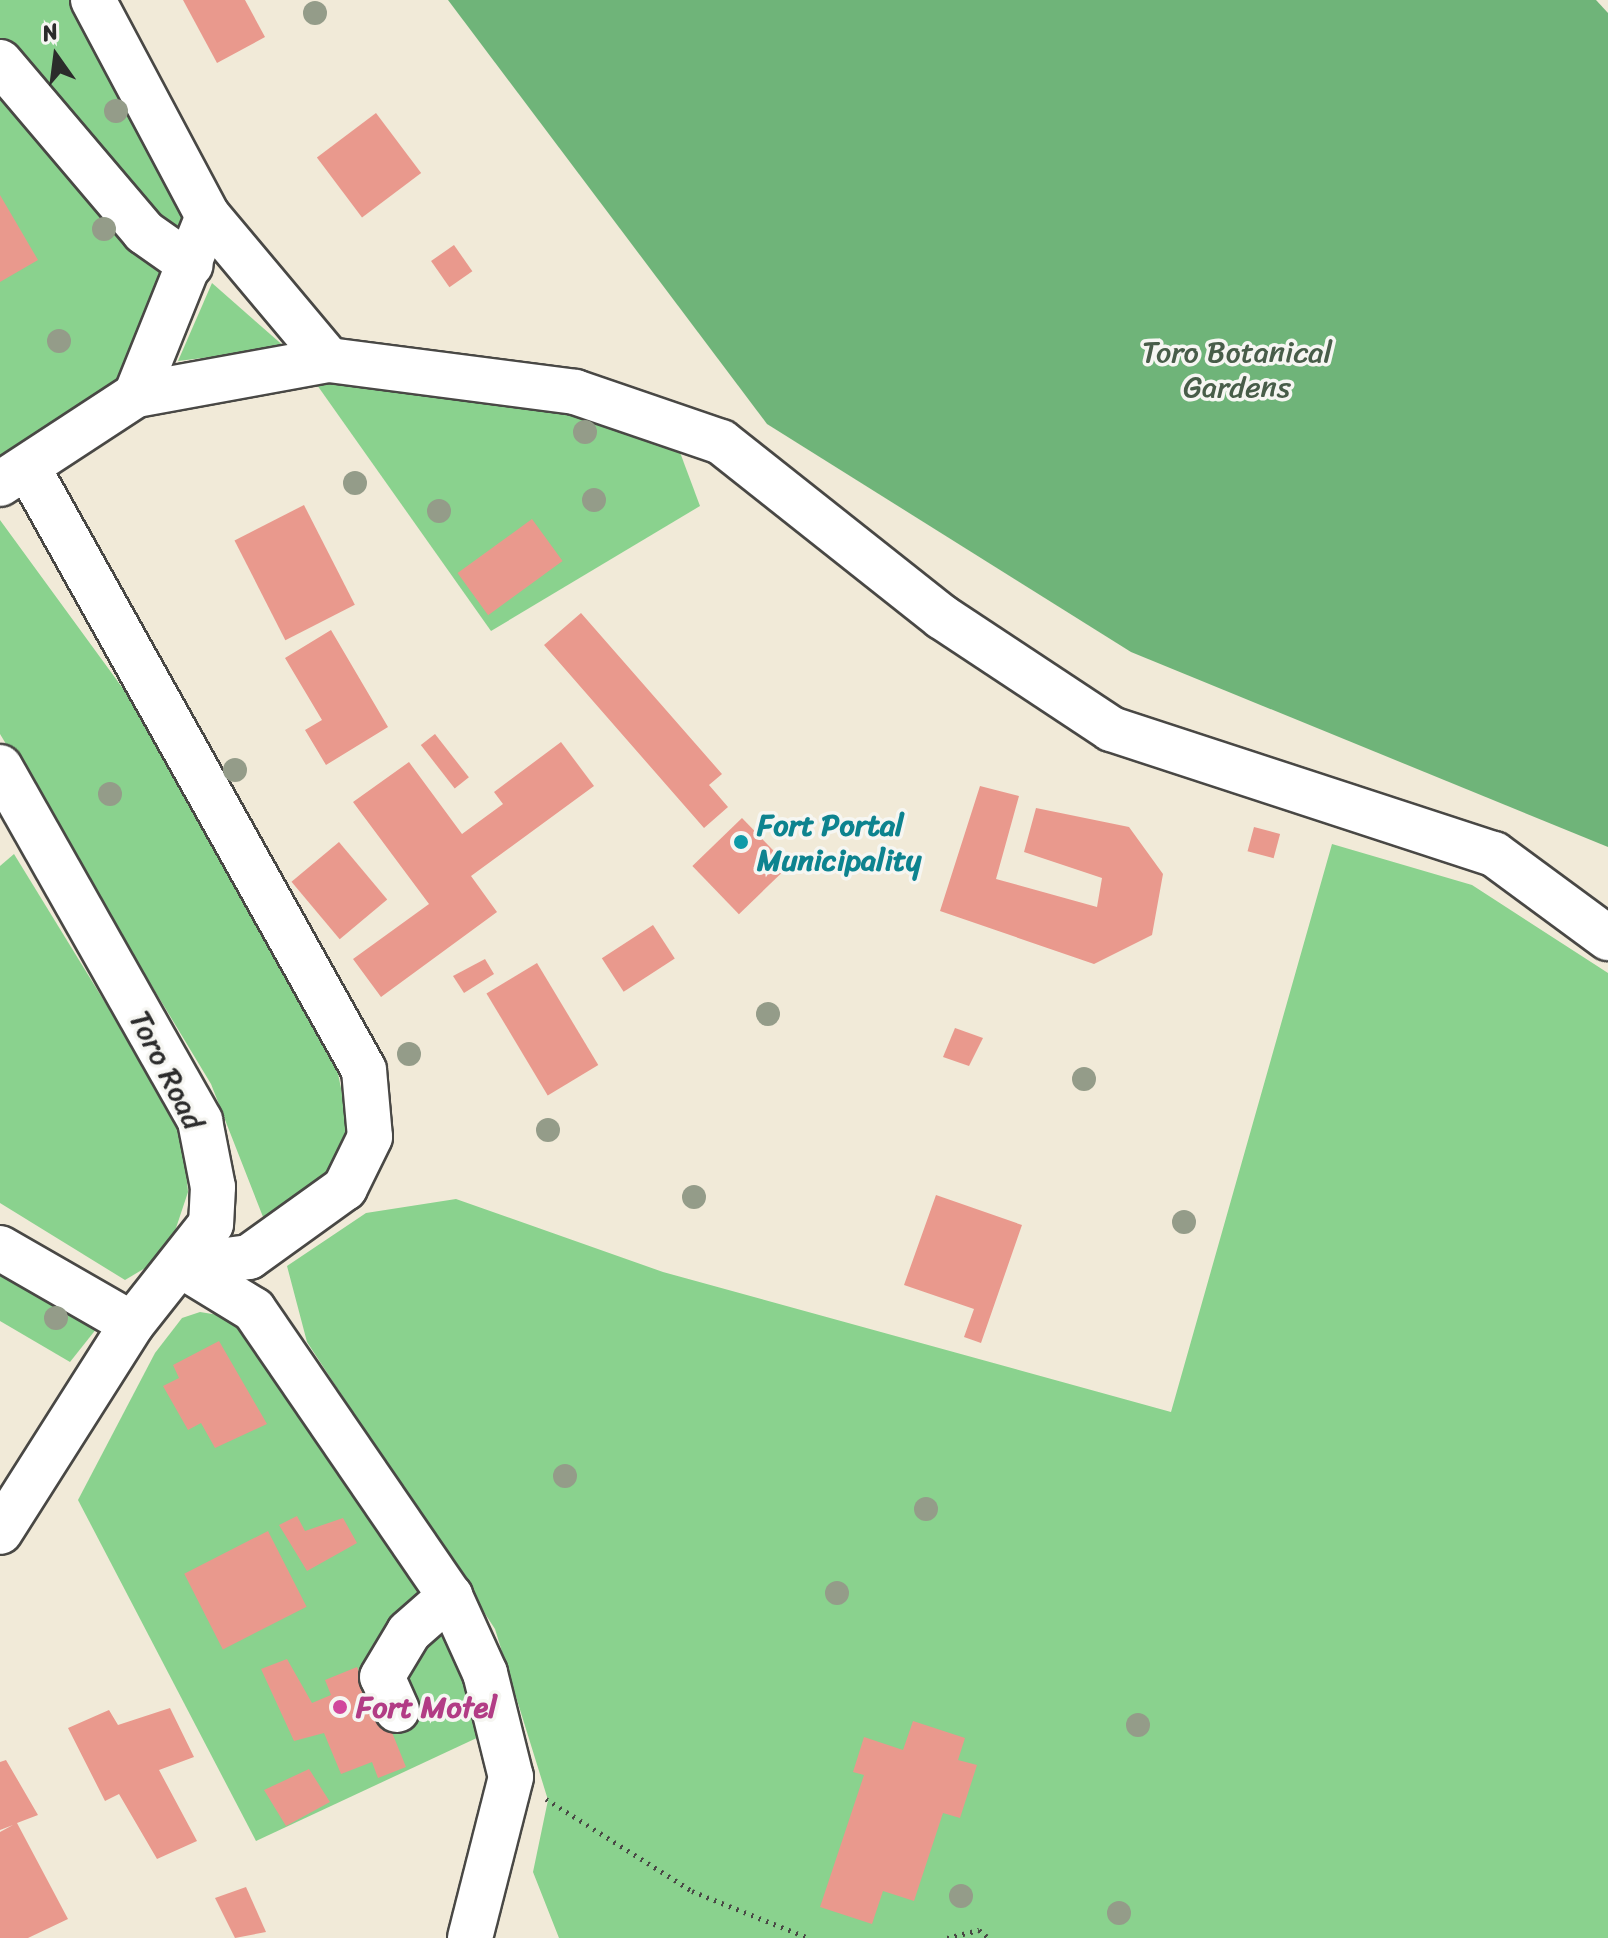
<!DOCTYPE html>
<style>
body{margin:0}
#map{position:relative;width:1608px;height:1938px;overflow:hidden;background:#f1ead8;font-family:Sriracha,sans-serif}
div>[style]{position:absolute}
[style*='--x']{left:calc(var(--x)*1px);top:calc(var(--y)*1px);width:calc(var(--w)*1px);rotate:calc(var(--a)*1deg)}
.green>*{inset:0;background:#8ad28e}
.forest>*{inset:0;background:#6fb479}
.building>*{inset:0;background:#e9998d;transform-origin:0 0}
.path>*{height:5px;margin-top:-2.5px;transform-origin:0;background:repeating-linear-gradient(90deg,#494845 0 2px,transparent 0 8px)}
.roads{filter:drop-shadow(2px 0 #494845) drop-shadow(-2px 0 #494845) drop-shadow(0 2px #494845) drop-shadow(0 -2px #494845)}
.minor>*{height:44px;margin:-22px;padding:0 22px;transform-origin:22px;border-radius:22px;background:#fff}
.major>*{height:44px;margin:-22px;padding:0 22px;transform-origin:22px;border-radius:22px;background:#fff}
.trees>*{width:24px;height:24px;margin:-12px;border-radius:50%;background:#949c89}
.dots>*{width:22px;height:22px;translate:-50% -50%;box-sizing:border-box;border:4px solid #f6f6f2;border-radius:50%}
span{translate:-50% -50%;white-space:nowrap;text-align:center;line-height:1.15;-webkit-text-stroke:7px #f6f6f2;paint-order:stroke}
.park-label{font-size:30px;color:#485d49}
.culture-label{font-size:30px;color:#0d838f;font-weight:700}
.left{translate:0 -50%;text-align:left}
.street-label{font-size:30px;color:#2b2b2b}
.hotel-label{font-size:30px;color:#b23c85;font-weight:700}
.north{position:absolute;left:16px;top:16px;width:80px;height:80px;-webkit-text-stroke:6px #f6f6f2;paint-order:stroke;rotate:346deg;font-size:22px;font-weight:700;line-height:32px;text-align:center;color:#2b2b2b}
.north::after{content:'';display:block;margin:auto;width:28px;height:36px;background:#2b2b2b;clip-path:polygon(50% 0,100% 100%,50% 72%,0 100%)}
</style>
<div id="map">
<div class="green">
<i style="clip-path:polygon(0 0,83px 0,183px 176px,190px 273px,127px 387px,0 469px)"></i>
<i style="clip-path:polygon(212px 283px,286px 348px,178px 361px)"></i>
<i style="clip-path:polygon(341px 381px,580px 410px,678px 447px,700px 506px,491px 631px,317px 385px)"></i>
<i style="clip-path:polygon(0 520px,143px 716px,336px 1063px,350px 1134px,310px 1200px,265px 1222px,211px 1084px,0 734px)"></i>
<i style="clip-path:polygon(1332px 844px,1472px 885px,1608px 973px,1608px 1938px,559px 1938px,533px 1872px,548px 1800px,495px 1629px,307px 1342px,287px 1266px,366px 1213px,456px 1199px,663px 1272px,1171px 1412px)"></i>
<i style="clip-path:polygon(14px 854px,182px 1128px,188px 1192px,167px 1255px,125px 1280px,0 1203px,0 866px)"></i>
<i style="clip-path:polygon(0 1263px,97px 1328px,70px 1362px,0 1321px)"></i>
<i style="clip-path:polygon(200px 1312px,231px 1317px,257px 1341px,457px 1641px,481px 1736px,256px 1841px,78px 1500px,155px 1353px,182px 1318px)"></i>
</div>
<div class="forest">
<i style="clip-path:polygon(448px 0,1596px 0,1608px 13px,1608px 847px,1131px 652px,767px 424px)"></i>
</div>
<div class="building">
<i style="clip-path:polygon(183px 0,245px 0,265px 37px,217px 63px)"></i>
<i style="left:376px;top:113px;width:75px;height:74px;rotate:53deg"></i>
<i style="clip-path:polygon(0 195px,38px 260px,0 282px)"></i>
<i style="left:454px;top:245px;width:32px;height:28px;rotate:55deg"></i>
<i style="left:304px;top:505px;width:112px;height:78px;rotate:63deg"></i>
<i style="left:532px;top:519px;width:52px;height:92px;rotate:54deg"></i>
<i style="clip-path:polygon(581px 613px,722px 774px,709px 785px,728px 807px,704px 828px,544px 645px)"></i>
<i style="clip-path:polygon(331px 630px,388px 727px,326px 765px,305px 730px,322px 720px,285px 658px)"></i>
<i style="left:435px;top:734px;width:55px;height:18px;rotate:52deg"></i>
<i style="clip-path:polygon(561px 742px,594px 786px,471px 876px,497px 912px,381px 997px,353px 959px,429px 904px,353px 802px,409px 762px,462px 834px,503px 804px,494px 792px)"></i>
<i style="clip-path:polygon(980px 786px,1019px 796px,996px 879px,1097px 907px,1102px 878px,1024px 852px,1036px 808px,1129px 827px,1163px 874px,1152px 935px,1094px 964px,940px 911px)"></i>
<i style="left:742px;top:818px;width:67px;height:69px;rotate:46deg"></i>
<i style="left:1254px;top:827px;width:27px;height:25px;rotate:15deg"></i>
<i style="left:339px;top:842px;width:75px;height:62px;rotate:50deg"></i>
<i style="left:653px;top:925px;width:40px;height:61px;rotate:57deg"></i>
<i style="clip-path:polygon(485px 959px,494px 974px,464px 993px,453px 976px)"></i>
<i style="left:537px;top:963px;width:119px;height:59px;rotate:59deg"></i>
<i style="clip-path:polygon(955px 1028px,983px 1038px,969px 1066px,943px 1057px)"></i>
<i style="clip-path:polygon(936px 1195px,1022px 1225px,981px 1343px,964px 1337px,974px 1309px,904px 1285px)"></i>
<i style="clip-path:polygon(219px 1341px,267px 1424px,215px 1448px,201px 1423px,188px 1430px,163px 1386px,179px 1378px,173px 1365px)"></i>
<i style="clip-path:polygon(297px 1516px,305px 1531px,343px 1518px,357px 1543px,307px 1571px,279px 1525px)"></i>
<i style="left:268px;top:1531px;width:85px;height:94px;rotate:63deg"></i>
<i style="clip-path:polygon(287px 1659px,312px 1703px,331px 1695px,325px 1680px,357px 1667px,363px 1681px,370px 1678px,406px 1767px,378px 1778px,372px 1762px,341px 1774px,324px 1733px,294px 1741px,261px 1669px)"></i>
<i style="clip-path:polygon(170px 1708px,194px 1757px,159px 1770px,197px 1841px,157px 1859px,119px 1794px,105px 1801px,68px 1728px,109px 1710px,118px 1725px)"></i>
<i style="clip-path:polygon(913px 1721px,965px 1738px,958px 1760px,977px 1765px,960px 1818px,943px 1813px,914px 1901px,883px 1891px,872px 1924px,820px 1907px,864px 1775px,853px 1772px,864px 1737px,903px 1750px)"></i>
<i style="clip-path:polygon(6px 1760px,38px 1815px,17px 1823px,68px 1919px,28px 1938px,0 1938px,0 1832px,13px 1825px,0 1830px,0 1762px)"></i>
<i style="clip-path:polygon(309px 1769px,330px 1802px,286px 1826px,264px 1790px)"></i>
<i style="clip-path:polygon(246px 1887px,266px 1932px,235px 1938px,215px 1898px)"></i>
</div>
<div class="path">
<i style="--x:546;--y:1799;--w:173;--a:32.2"></i>
<i style="--x:692;--y:1891;--w:126;--a:21.9"></i>
<i style="--x:947;--y:1938;--w:33;--a:-14"></i>
<i style="--x:979;--y:1930;--w:13;--a:39"></i>
</div>
<div class="roads">
<div class="minor">
<i style="--x:0;--y:62;--w:223;--a:49.7"></i>
<i style="--x:144;--y:232;--w:57;--a:35.1"></i>
<i style="--x:28;--y:468;--w:689;--a:60.83"></i>
<i style="--x:364;--y:1070;--w:67;--a:84.9"></i>
<i style="--x:370;--y:1137;--w:57;--a:116.1"></i>
<i style="--x:345;--y:1188;--w:118;--a:144.3"></i>
<i style="--x:249;--y:1257;--w:68;--a:172.3"></i>
<i style="--x:182;--y:1266;--w:84;--a:31.4"></i>
<i style="--x:254;--y:1310;--w:347;--a:55.6"></i>
<i style="--x:450;--y:1596;--w:85;--a:65.6"></i>
<i style="--x:485;--y:1673;--w:107;--a:76"></i>
<i style="--x:511;--y:1777;--w:166;--a:104.3"></i>
<i style="--x:397;--y:1710;--w:36;--a:-114"></i>
<i style="--x:382;--y:1677;--w:52;--a:-59"></i>
<i style="--x:409;--y:1632;--w:55;--a:-41.3"></i>
</div>
<div class="major">
<i style="--x:93;--y:0;--w:245;--a:62"></i>
<i style="--x:208;--y:216;--w:188;--a:50"></i>
<i style="--x:136;--y:395;--w:193;--a:-68.1"></i>
<i style="--x:0;--y:484;--w:163;--a:-33.2"></i>
<i style="--x:136;--y:395;--w:196;--a:-10.3"></i>
<i style="--x:329;--y:360;--w:248;--a:7.4"></i>
<i style="--x:575;--y:392;--w:154;--a:18.9"></i>
<i style="--x:721;--y:442;--w:282;--a:38.4"></i>
<i style="--x:942;--y:617;--w:203;--a:33.5"></i>
<i style="--x:1111;--y:729;--w:403;--a:18.1"></i>
<i style="--x:1494;--y:854;--w:142;--a:36.4"></i>
<i style="--x:0;--y:767;--w:407;--a:60.5"></i>
<i style="--x:200;--y:1121;--w:67;--a:78.9"></i>
<i style="--x:213;--y:1187;--w:37;--a:93"></i>
<i style="--x:211;--y:1224;--w:127;--a:128.3"></i>
<i style="--x:132;--y:1324;--w:246;--a:122.4"></i>
<i style="--x:0;--y:1248;--w:152;--a:29.9"></i>
</div>
</div>
<div class="trees">
<i style="left:315px;top:13px"></i>
<i style="left:116px;top:111px"></i>
<i style="left:104px;top:229px"></i>
<i style="left:59px;top:341px"></i>
<i style="left:585px;top:432px"></i>
<i style="left:355px;top:483px"></i>
<i style="left:594px;top:500px"></i>
<i style="left:439px;top:511px"></i>
<i style="left:235px;top:770px"></i>
<i style="left:110px;top:794px"></i>
<i style="left:768px;top:1014px"></i>
<i style="left:409px;top:1054px"></i>
<i style="left:1084px;top:1079px"></i>
<i style="left:548px;top:1130px"></i>
<i style="left:694px;top:1197px"></i>
<i style="left:1184px;top:1222px"></i>
<i style="left:56px;top:1318px"></i>
<i style="left:565px;top:1476px"></i>
<i style="left:926px;top:1509px"></i>
<i style="left:837px;top:1593px"></i>
<i style="left:1138px;top:1725px"></i>
<i style="left:961px;top:1896px"></i>
<i style="left:1119px;top:1913px"></i>
</div>
<div class="dots">
<i style="left:741px;top:842px;background:#0f9aa8"></i>
<i style="left:340px;top:1707px;background:#d1479c"></i>
</div>
<div class="park-label">
<span style="left:1237px;top:369px">Toro Botanical<br>Gardens</span>
</div>
<div class="culture-label">
<span class="left" style="left:757px;top:842px">Fort Portal<br>Municipality</span>
</div>
<div class="street-label">
<span style="left:167px;top:1070px;rotate:63deg">Toro Road</span>
</div>
<div class="hotel-label">
<span class="left" style="left:356px;top:1707px">Fort Motel</span>
</div>
<div class="north">N</div>
</div>
